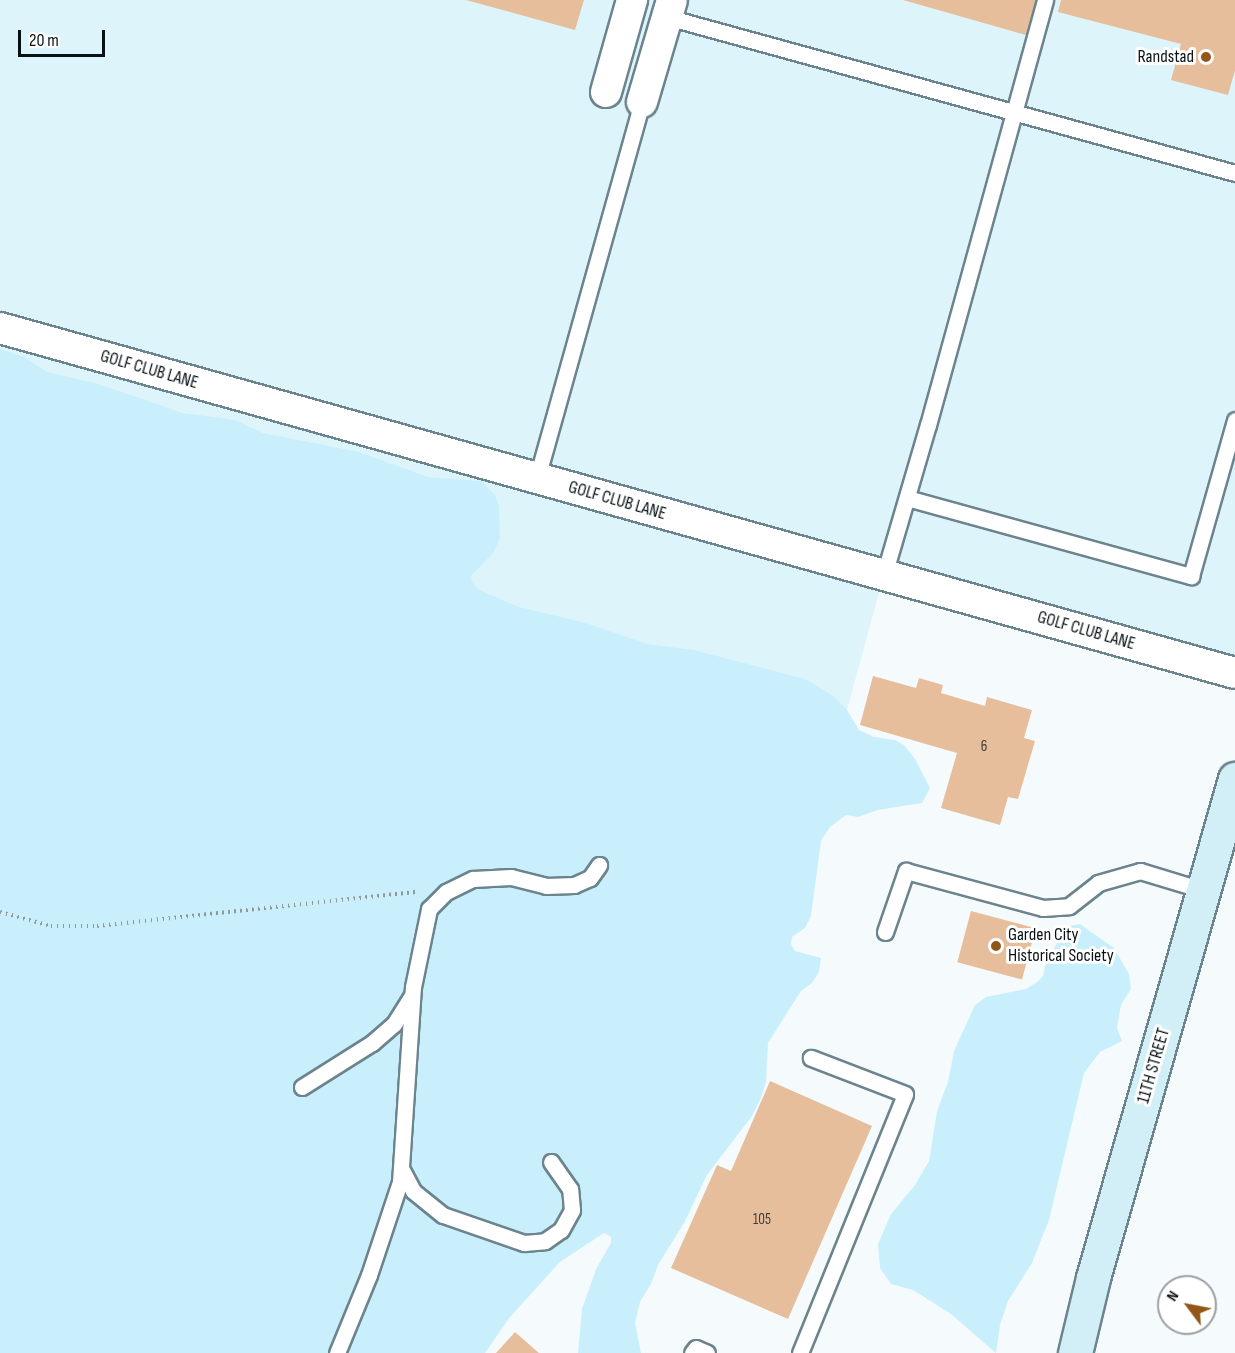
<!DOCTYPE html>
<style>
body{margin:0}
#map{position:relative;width:1235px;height:1353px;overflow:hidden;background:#f5fbfd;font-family:"Sofia Sans Condensed",sans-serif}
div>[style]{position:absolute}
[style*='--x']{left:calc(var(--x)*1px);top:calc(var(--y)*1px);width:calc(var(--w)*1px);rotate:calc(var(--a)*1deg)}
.built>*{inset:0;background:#def4fb}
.green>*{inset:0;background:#caeffc}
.building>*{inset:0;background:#e6be9c;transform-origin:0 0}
.path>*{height:4px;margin-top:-2px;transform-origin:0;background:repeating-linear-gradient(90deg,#90989a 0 1.5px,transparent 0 6px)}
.roads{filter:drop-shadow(2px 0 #6c848d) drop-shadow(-2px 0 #6c848d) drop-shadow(0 2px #6c848d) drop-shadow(0 -2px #6c848d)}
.lane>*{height:15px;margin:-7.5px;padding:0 7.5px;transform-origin:7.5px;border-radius:7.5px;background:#fff}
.street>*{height:30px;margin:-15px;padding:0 15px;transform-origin:15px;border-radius:15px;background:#fff}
.secondary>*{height:33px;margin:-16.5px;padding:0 16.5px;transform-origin:16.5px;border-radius:16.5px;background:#d2eff8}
.dots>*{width:16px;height:16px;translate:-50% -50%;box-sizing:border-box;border:3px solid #fff;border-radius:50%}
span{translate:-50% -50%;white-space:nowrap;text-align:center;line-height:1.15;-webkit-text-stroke:6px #fff;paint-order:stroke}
.number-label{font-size:15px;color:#403d37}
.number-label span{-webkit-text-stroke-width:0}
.poi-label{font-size:18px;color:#081215}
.right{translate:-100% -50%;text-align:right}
.left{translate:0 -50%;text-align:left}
.street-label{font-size:18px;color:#081215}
.north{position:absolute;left:1157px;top:1275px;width:60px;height:60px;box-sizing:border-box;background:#fff;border:2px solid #9ca0a1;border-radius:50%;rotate:302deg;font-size:16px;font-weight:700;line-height:24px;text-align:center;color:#081215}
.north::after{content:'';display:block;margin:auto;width:21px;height:27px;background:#925717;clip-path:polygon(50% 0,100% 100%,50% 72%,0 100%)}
.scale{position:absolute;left:18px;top:30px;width:87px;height:27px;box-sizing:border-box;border:3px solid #081215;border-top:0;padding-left:8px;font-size:18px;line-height:21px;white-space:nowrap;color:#081215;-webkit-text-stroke:4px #fff;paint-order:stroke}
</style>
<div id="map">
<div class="built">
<i style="clip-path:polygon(0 0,1235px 0,1235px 676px,883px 578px,847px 710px,447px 590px,478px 496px,0 360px)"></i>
</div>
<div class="green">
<i style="clip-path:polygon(0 349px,24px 357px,47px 372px,95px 383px,184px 413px,235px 420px,263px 433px,359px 452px,428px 477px,481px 481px,495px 495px,499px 507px,500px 538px,494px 552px,471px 576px,472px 582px,479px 590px,519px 607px,586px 623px,647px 644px,694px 650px,805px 679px,832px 695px,847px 710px,859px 730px,874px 737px,895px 740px,904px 745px,915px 759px,930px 788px,922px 803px,878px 810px,858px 817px,846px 815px,830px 827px,821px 841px,811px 916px,805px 928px,792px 937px,791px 944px,795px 951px,821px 958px,819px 972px,812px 983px,801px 991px,768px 1043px,766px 1082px,761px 1098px,752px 1116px,707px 1175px,684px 1223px,658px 1265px,651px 1284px,640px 1302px,635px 1323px,641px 1353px,578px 1353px,582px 1309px,596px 1269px,611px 1243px,611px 1237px,604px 1233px,560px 1262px,510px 1317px,485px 1353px,0 1353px)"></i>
<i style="clip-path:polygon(1080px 924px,1114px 948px,1129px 974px,1131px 989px,1121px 1005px,1117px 1028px,1122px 1041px,1100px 1052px,1084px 1073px,1049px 1220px,1032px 1263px,1008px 1301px,1000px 1325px,996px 1353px,951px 1314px,913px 1290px,891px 1284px,880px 1268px,878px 1244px,891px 1214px,915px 1185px,929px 1161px,937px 1111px,948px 1082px,954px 1051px,975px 1005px,986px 997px,1026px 989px,1037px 982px,1043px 976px,1045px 966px,1061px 935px,1069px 926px)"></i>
</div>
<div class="building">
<i style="clip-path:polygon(466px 0,584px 0,575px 30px)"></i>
<i style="clip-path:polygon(903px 0,1036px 0,1026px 35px)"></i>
<i style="clip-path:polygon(1061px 0,1235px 0,1235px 70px,1228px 95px,1171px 80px,1181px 44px,1058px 12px)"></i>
<i style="clip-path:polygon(873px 676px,916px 688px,919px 678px,943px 685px,941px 693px,985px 706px,987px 697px,1032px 710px,1024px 738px,1035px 741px,1018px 799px,1008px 797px,1000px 825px,941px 808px,957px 753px,860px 725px)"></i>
<i style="left:971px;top:911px;width:67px;height:53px;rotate:15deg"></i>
<i style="clip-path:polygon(770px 1081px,872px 1126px,788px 1319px,671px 1268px,717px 1165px,731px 1171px)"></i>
<i style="clip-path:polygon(515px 1332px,539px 1353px,496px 1353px)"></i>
</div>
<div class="path">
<i style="--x:0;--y:912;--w:53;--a:15.4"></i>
<i style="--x:51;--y:926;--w:46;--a:0"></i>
<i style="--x:97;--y:926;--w:320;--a:-6.1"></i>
</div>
<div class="roads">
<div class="lane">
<i style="--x:667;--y:17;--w:589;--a:15.36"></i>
<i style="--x:537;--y:478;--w:390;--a:-74.4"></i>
<i style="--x:907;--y:498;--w:295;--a:15.4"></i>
<i style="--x:1191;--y:576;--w:162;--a:-74.2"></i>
<i style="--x:884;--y:575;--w:156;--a:-73.7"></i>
<i style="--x:928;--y:425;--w:441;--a:-74.6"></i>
<i style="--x:885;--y:932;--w:65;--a:-71"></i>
<i style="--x:906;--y:871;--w:142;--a:15.1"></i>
<i style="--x:1043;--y:908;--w:26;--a:-4"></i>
<i style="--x:1069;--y:906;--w:37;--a:-38"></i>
<i style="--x:1098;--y:883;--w:44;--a:-15.9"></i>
<i style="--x:1140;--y:871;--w:66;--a:16.8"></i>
<i style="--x:302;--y:1087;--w:83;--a:-32.2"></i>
<i style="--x:372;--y:1043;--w:29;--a:-41"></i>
<i style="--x:394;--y:1024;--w:32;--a:-58"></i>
<i style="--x:401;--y:1168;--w:26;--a:62"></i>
<i style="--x:413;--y:1191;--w:38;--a:39"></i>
<i style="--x:443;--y:1215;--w:86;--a:19.1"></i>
<i style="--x:524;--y:1243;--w:21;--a:-5"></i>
<i style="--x:545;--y:1241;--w:19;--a:-35"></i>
<i style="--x:561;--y:1230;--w:23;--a:-61"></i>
<i style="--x:572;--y:1210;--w:21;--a:-95"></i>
<i style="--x:570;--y:1189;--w:33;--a:-125"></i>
<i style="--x:337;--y:1353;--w:84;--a:-67.7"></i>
<i style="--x:369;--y:1275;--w:98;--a:-71.6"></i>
<i style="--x:400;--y:1182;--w:195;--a:-86.2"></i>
<i style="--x:413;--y:987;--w:80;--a:-78.4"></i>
<i style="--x:429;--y:909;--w:24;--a:-45"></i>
<i style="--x:446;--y:892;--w:30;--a:-26"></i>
<i style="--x:473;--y:879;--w:38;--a:-3"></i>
<i style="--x:511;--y:877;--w:36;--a:14"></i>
<i style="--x:546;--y:886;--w:28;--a:-2"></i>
<i style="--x:574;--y:885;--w:17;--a:-24"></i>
<i style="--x:590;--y:878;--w:16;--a:-55"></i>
<i style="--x:692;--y:1353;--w:6;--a:-51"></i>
<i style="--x:696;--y:1348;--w:12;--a:24"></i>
<i style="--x:800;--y:1353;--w:279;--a:-67.9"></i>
<i style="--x:905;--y:1094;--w:101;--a:-159"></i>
</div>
<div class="street">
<i style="--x:606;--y:92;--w:96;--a:-74.2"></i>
<i style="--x:642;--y:102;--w:106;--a:-73.6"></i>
<i style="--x:0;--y:328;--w:1282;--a:15.61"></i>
</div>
<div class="secondary">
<i style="--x:1075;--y:1353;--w:77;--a:-76.5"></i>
<i style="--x:1093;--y:1278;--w:519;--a:-74.12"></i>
</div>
</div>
<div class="dots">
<i style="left:1206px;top:57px;background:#925717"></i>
<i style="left:996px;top:946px;background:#925717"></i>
</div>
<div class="number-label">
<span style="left:984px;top:747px">6</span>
<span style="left:762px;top:1220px">105</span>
</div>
<div class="poi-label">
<span class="right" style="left:1194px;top:57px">Randstad</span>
<span class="left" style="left:1008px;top:946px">Garden City<br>Historical Society</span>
</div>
<div class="street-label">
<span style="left:149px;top:370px;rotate:16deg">GOLF CLUB LANE</span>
<span style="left:617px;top:501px;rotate:16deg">GOLF CLUB LANE</span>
<span style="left:1086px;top:631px;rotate:16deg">GOLF CLUB LANE</span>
<span style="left:1154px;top:1066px;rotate:-74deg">11TH STREET</span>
</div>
<div class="north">N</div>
<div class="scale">20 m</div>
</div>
